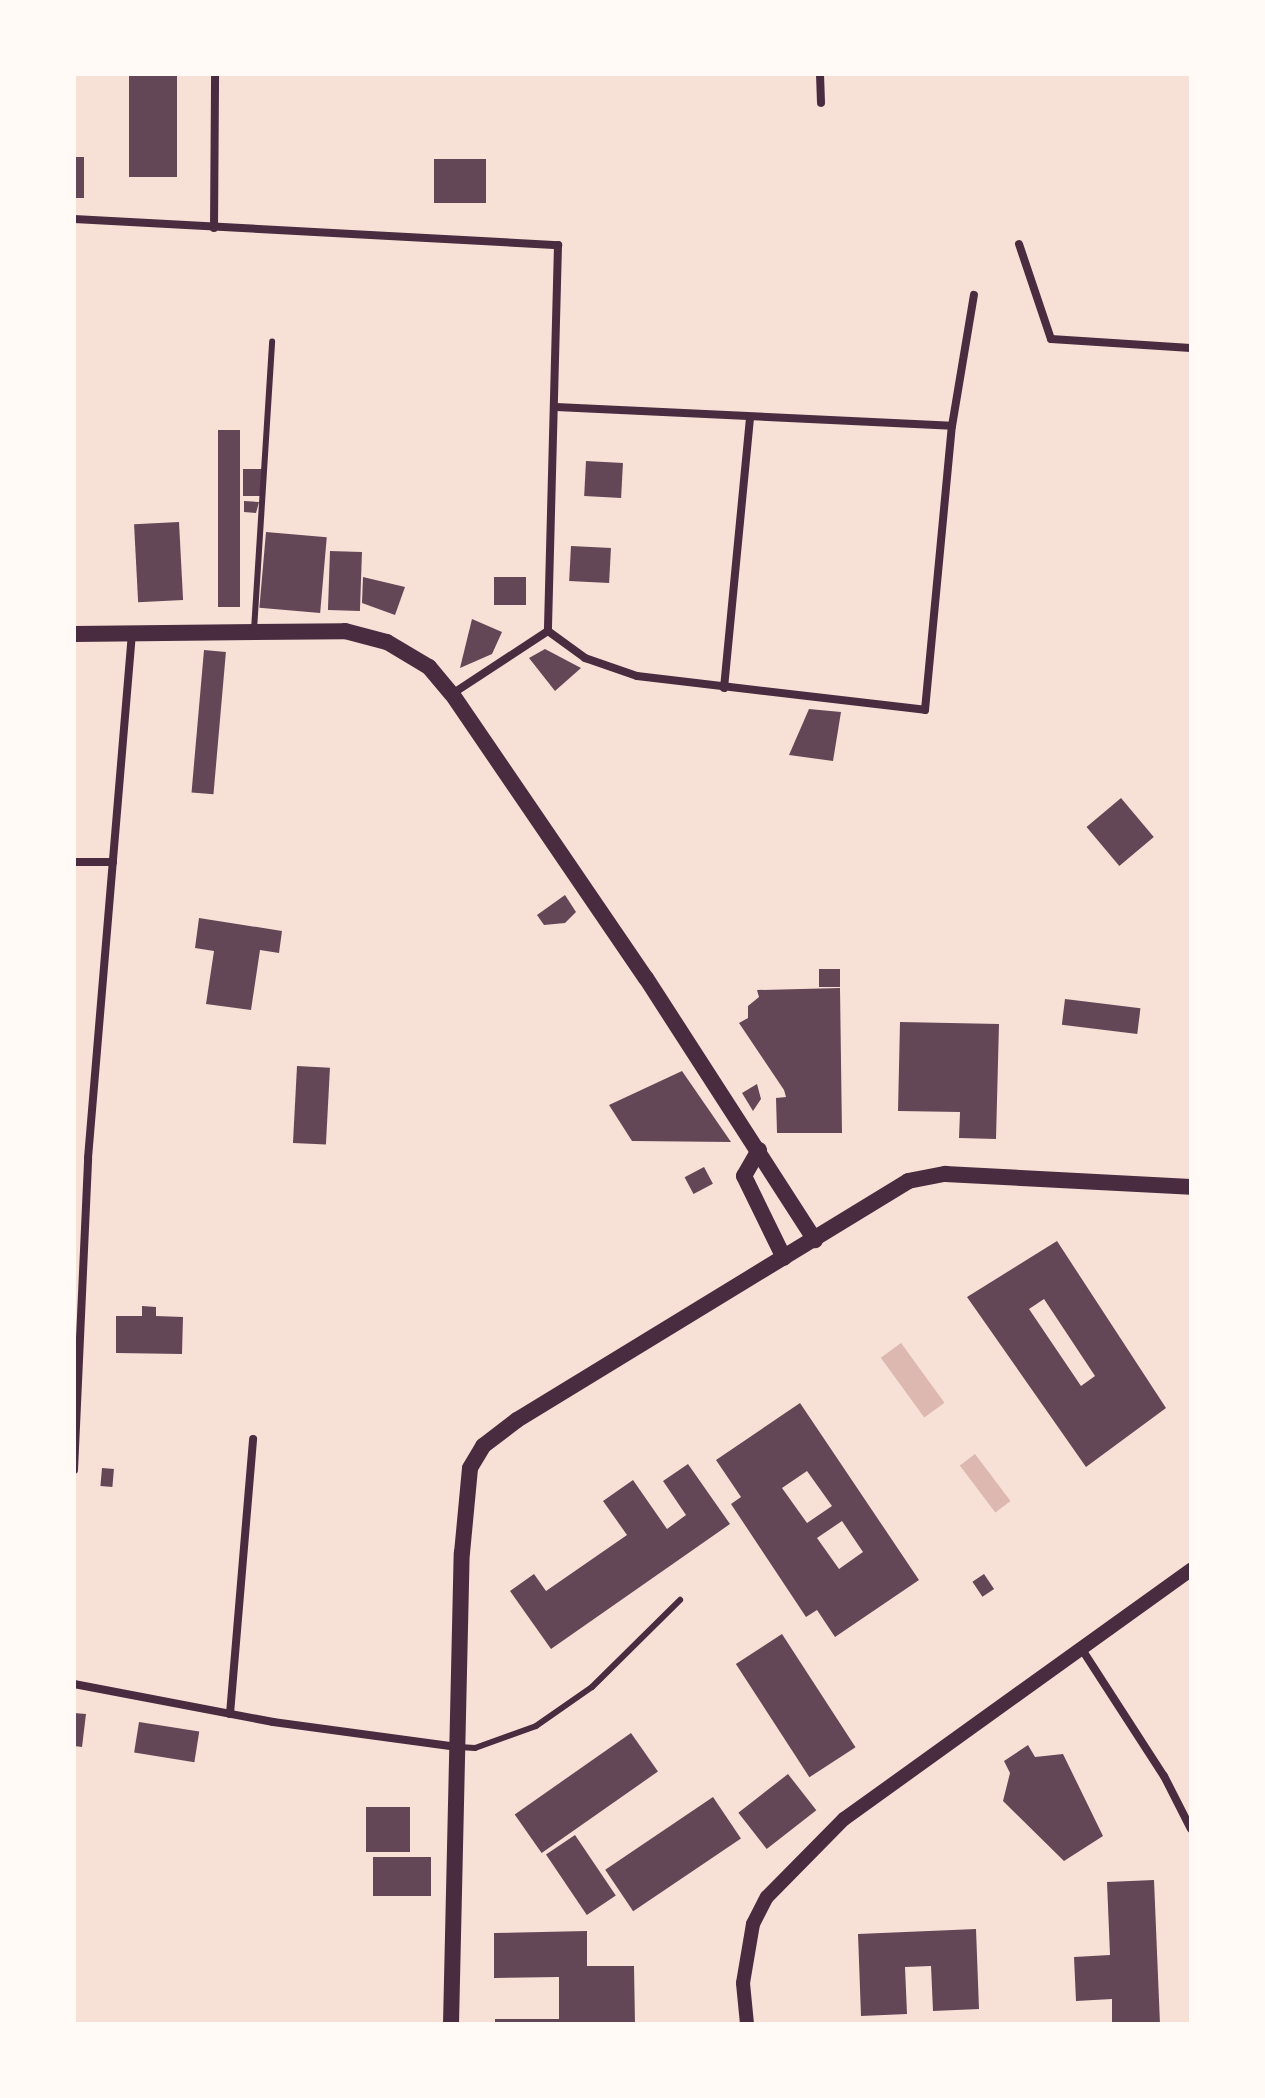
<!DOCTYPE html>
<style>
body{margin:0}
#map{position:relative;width:1265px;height:2098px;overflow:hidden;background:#f7e1d7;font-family:"Sofia Sans Condensed",sans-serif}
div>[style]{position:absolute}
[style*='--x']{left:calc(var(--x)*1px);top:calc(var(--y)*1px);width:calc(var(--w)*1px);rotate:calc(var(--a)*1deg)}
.water>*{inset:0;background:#dcb8b0;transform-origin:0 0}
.building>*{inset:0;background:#644757;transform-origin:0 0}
.service>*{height:6px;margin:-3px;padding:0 3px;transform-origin:3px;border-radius:3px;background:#4a2c40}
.minor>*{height:8px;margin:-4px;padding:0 4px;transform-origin:4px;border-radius:4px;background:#4a2c40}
.tertiary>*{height:14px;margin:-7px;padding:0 7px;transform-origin:7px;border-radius:7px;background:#4a2c40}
.secondary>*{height:16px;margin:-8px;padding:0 8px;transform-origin:8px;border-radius:8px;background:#4a2c40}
span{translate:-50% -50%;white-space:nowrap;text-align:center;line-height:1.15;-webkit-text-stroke:6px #fffaf5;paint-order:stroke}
.frame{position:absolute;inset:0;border:76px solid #fffaf5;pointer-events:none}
</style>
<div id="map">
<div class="water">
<i style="left:901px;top:1343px;width:74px;height:25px;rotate:54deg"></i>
<i style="left:975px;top:1454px;width:59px;height:19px;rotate:53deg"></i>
</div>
<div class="building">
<i style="left:129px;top:74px;width:48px;height:103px"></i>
<i style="left:74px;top:157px;width:10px;height:41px"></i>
<i style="left:434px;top:159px;width:52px;height:44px"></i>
<i style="left:218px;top:430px;width:22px;height:177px"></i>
<i style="left:586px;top:461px;width:37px;height:35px;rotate:3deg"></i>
<i style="left:243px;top:469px;width:20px;height:27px"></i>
<i style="clip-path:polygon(244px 501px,259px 502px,256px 513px,244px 512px)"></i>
<i style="left:179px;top:522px;width:78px;height:45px;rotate:87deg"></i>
<i style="left:266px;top:532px;width:61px;height:76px;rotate:5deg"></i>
<i style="left:571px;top:546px;width:40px;height:35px;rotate:3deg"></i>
<i style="left:330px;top:551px;width:32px;height:59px;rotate:2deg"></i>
<i style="clip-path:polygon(363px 577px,405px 587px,395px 615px,362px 603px)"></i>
<i style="left:494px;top:577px;width:32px;height:28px"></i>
<i style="clip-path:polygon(472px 619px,502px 632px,492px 654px,460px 668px)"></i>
<i style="clip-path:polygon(545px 649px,581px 668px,555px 691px,529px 658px)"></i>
<i style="left:204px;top:650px;width:22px;height:143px;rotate:5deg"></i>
<i style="clip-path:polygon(809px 709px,841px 712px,833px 761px,789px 755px)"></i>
<i style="left:1121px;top:798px;width:51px;height:45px;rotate:50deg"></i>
<i style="clip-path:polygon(565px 895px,576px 912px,565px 923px,544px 925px,537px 915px)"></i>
<i style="clip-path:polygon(199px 918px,282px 931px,279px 953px,260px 950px,251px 1010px,206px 1004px,214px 951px,195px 948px)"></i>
<i style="left:819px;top:969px;width:21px;height:18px"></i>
<i style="clip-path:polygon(840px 988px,842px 1133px,777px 1133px,776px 1098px,786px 1097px,784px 1090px,739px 1023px,748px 1018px,748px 1006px,759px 997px,757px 990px)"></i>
<i style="left:1065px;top:999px;width:76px;height:26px;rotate:7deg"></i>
<i style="clip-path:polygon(900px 1022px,999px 1024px,996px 1139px,959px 1138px,960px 1112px,898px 1111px)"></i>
<i style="left:297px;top:1066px;width:33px;height:77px;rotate:3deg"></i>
<i style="clip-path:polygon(682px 1071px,731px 1142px,632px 1141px,609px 1105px)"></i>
<i style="clip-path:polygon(757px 1084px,761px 1099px,753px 1111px,742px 1093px)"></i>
<i style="left:704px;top:1167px;width:19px;height:22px;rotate:62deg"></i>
<i style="clip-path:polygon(evenodd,1057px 1241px,1166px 1408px,1086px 1467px,967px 1297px,1057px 1241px,1044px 1299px,1095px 1376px,1081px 1386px,1029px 1309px,1044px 1299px)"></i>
<i style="clip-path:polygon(142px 1306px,156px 1307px,156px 1316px,183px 1317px,182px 1354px,116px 1353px,116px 1316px,142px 1316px)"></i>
<i style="clip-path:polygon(evenodd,800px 1403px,919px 1580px,835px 1637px,817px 1610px,806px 1617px,731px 1504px,741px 1497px,716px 1460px,800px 1403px,807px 1471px,832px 1506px,807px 1523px,782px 1488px,807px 1471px,800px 1403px,842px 1521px,863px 1552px,839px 1569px,817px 1538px,842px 1521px)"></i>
<i style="clip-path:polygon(688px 1464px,730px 1524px,551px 1649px,510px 1591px,534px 1574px,546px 1591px,627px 1535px,603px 1501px,633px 1480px,667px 1529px,686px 1515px,663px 1481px)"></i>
<i style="left:102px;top:1468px;width:12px;height:18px;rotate:5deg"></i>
<i style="left:984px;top:1574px;width:18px;height:14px;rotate:56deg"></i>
<i style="left:782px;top:1634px;width:135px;height:55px;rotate:57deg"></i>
<i style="clip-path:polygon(74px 1713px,86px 1714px,82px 1747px,74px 1746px)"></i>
<i style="left:139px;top:1722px;width:61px;height:31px;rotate:9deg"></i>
<i style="left:631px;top:1733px;width:47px;height:142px;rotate:55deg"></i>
<i style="clip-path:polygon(1028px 1745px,1035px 1757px,1063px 1754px,1103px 1836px,1064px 1861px,1003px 1801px,1010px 1773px,1004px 1761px)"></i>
<i style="left:788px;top:1774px;width:46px;height:63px;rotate:52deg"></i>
<i style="left:713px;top:1797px;width:50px;height:130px;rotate:56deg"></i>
<i style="left:366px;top:1807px;width:44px;height:45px"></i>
<i style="left:575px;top:1835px;width:73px;height:35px;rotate:56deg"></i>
<i style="left:373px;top:1857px;width:58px;height:39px"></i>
<i style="clip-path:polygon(1154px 1880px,1160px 2024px,1112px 2024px,1112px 1999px,1076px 2001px,1074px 1957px,1110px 1955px,1107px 1882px)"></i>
<i style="clip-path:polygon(976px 1929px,979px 2009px,933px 2011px,931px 1966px,905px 1967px,907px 2014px,861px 2016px,858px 1934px)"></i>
<i style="clip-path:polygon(587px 1931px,587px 1966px,634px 1966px,635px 2024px,495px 2024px,495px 2019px,559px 2019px,559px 1977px,494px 1978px,494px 1933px)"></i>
</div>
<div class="service">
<i style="--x:254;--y:630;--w:289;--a:-86.4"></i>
<i style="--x:459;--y:1747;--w:16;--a:4"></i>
<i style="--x:475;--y:1748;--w:65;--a:-19.8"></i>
<i style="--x:536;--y:1726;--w:68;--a:-34.9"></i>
<i style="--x:592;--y:1687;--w:124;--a:-44.7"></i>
</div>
<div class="minor">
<i style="--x:820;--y:74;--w:29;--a:88"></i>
<i style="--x:74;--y:219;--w:485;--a:3.1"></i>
<i style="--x:558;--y:245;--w:386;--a:91.5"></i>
<i style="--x:214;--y:228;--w:154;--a:-89.6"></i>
<i style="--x:1019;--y:244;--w:100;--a:71.4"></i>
<i style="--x:1051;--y:339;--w:140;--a:3.7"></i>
<i style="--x:556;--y:407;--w:396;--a:2.7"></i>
<i style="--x:548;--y:631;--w:46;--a:36.1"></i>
<i style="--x:585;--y:658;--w:55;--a:19.1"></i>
<i style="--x:637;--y:676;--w:290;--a:6.7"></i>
<i style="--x:925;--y:710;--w:285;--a:-84.6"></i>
<i style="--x:952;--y:426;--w:133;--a:-80.5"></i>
<i style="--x:724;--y:688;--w:272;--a:-84.5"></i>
<i style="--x:452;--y:694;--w:115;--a:-33.3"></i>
<i style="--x:74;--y:862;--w:39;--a:0"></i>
<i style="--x:74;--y:1470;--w:312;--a:-87.4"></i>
<i style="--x:88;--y:1158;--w:527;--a:-85.21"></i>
<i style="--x:1083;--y:1651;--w:149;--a:57.1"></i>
<i style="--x:1164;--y:1776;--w:59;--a:63"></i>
<i style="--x:74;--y:1684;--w:203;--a:10.8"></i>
<i style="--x:273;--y:1722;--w:188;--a:7.7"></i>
<i style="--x:230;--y:1714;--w:276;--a:-85.2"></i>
</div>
<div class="tertiary">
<i style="--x:747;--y:2024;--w:41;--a:-95.6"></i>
<i style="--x:743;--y:1983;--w:60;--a:-80.4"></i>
<i style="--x:753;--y:1924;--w:30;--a:-63"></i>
<i style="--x:767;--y:1897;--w:110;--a:-45.4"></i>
<i style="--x:844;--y:1819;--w:427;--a:-35.7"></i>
</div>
<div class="secondary">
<i style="--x:74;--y:634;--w:271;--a:-0.6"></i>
<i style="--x:345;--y:631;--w:43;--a:14.7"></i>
<i style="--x:387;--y:642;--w:49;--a:30.8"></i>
<i style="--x:429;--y:667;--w:35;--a:50"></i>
<i style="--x:452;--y:694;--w:344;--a:55.7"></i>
<i style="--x:646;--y:978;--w:312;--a:57.2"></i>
<i style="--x:759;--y:1150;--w:30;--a:120"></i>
<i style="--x:744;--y:1176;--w:91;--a:64"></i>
<i style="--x:451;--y:2024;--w:471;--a:-88.7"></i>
<i style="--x:462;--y:1553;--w:85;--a:-84.6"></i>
<i style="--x:470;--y:1468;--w:26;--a:-59"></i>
<i style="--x:483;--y:1446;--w:43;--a:-37.4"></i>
<i style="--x:517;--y:1420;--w:458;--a:-31.4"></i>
<i style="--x:908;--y:1181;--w:38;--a:-11"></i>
<i style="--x:945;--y:1174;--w:246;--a:3"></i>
</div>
<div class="frame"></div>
</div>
